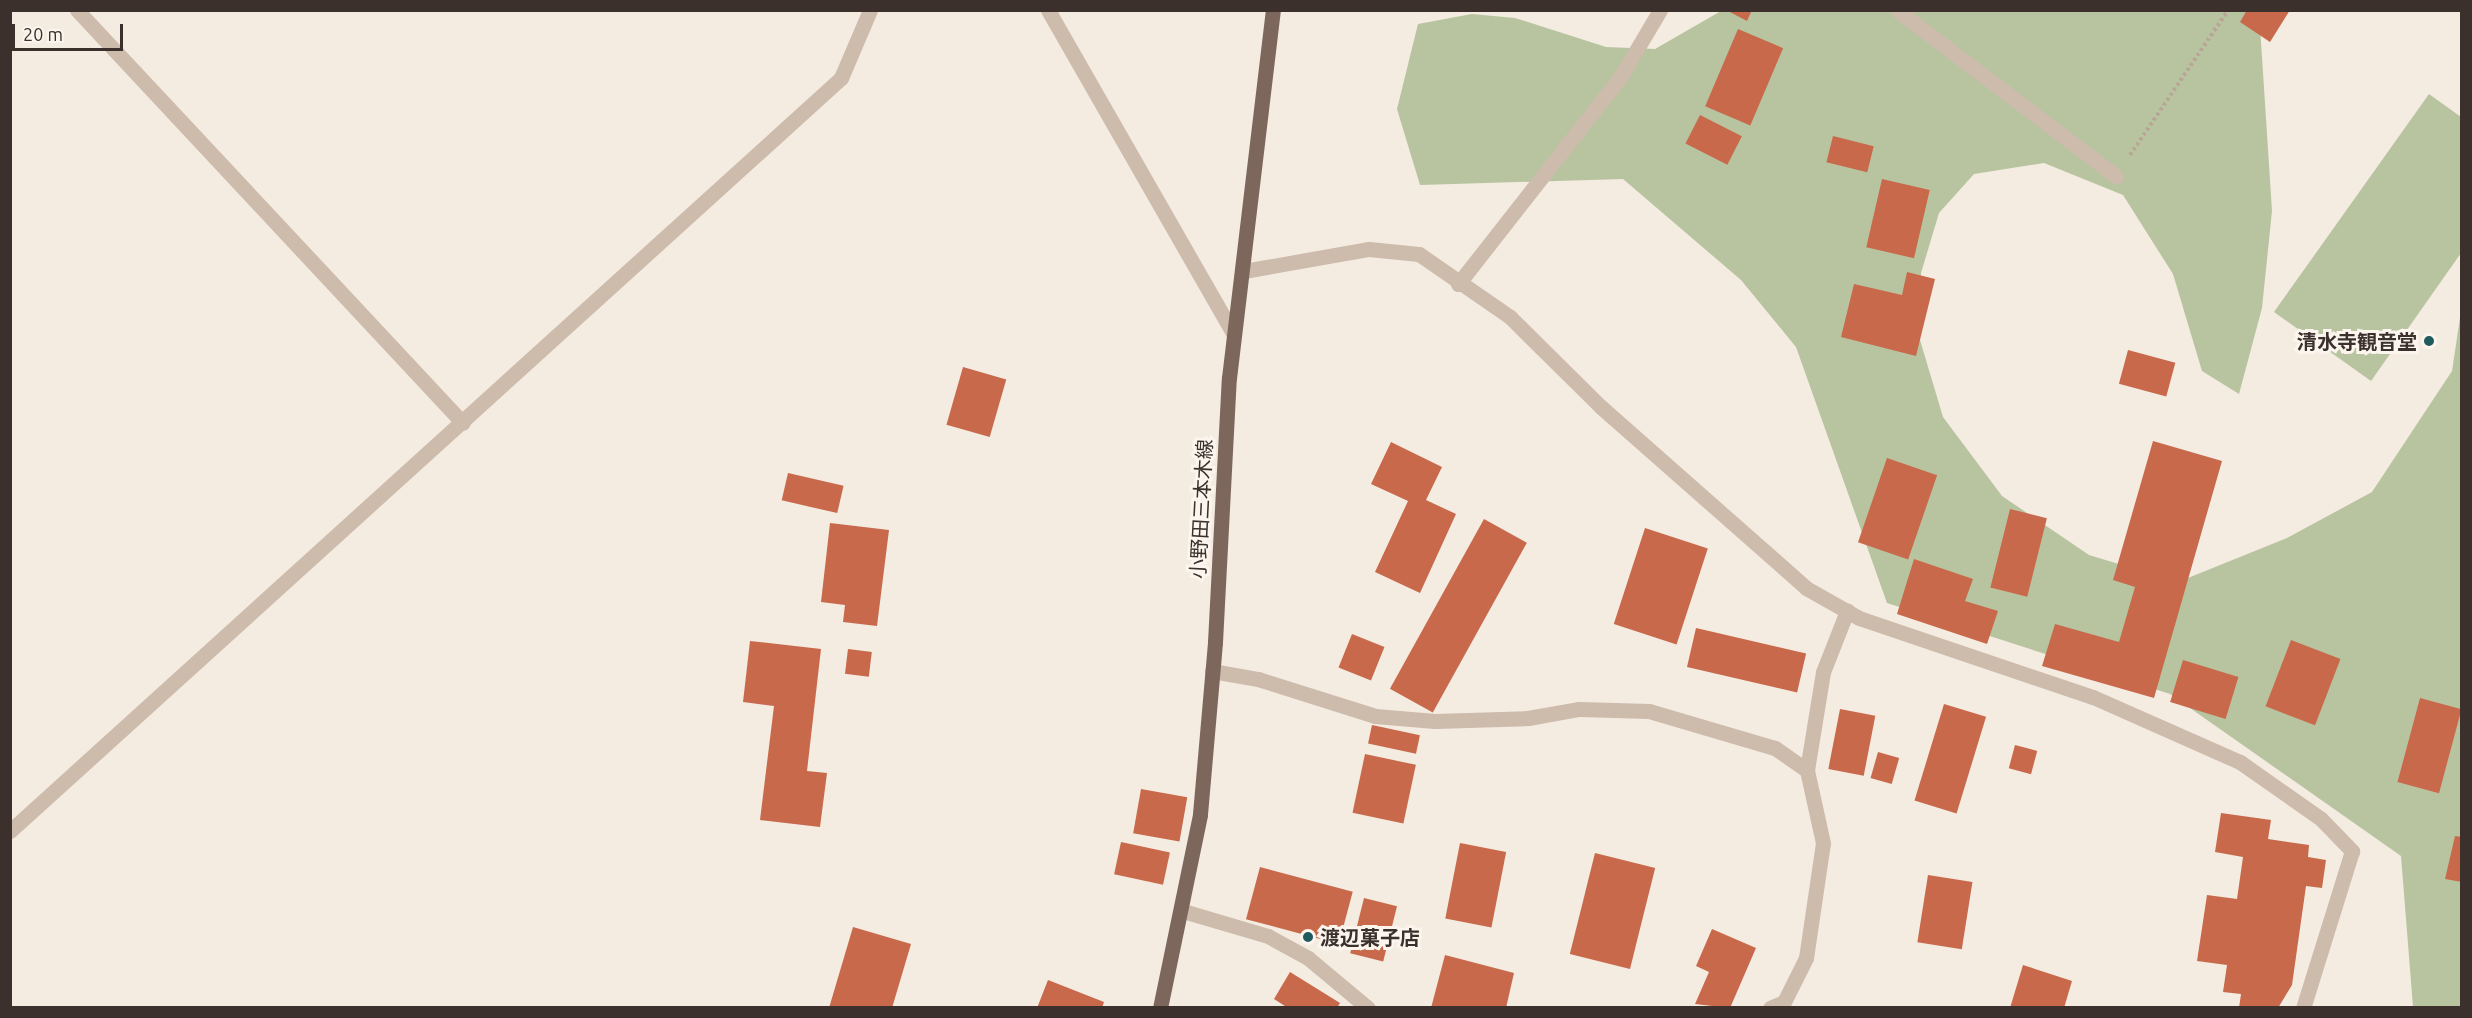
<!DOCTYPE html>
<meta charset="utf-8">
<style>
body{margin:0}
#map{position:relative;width:2472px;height:1018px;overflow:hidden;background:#f4ebe1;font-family:Ubuntu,"Noto Sans JP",sans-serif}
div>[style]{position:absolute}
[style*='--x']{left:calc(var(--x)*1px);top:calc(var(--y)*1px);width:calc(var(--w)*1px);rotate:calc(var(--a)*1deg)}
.green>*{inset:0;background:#b8c4a0}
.building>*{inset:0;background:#c8694b;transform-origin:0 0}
.path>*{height:4px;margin-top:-2px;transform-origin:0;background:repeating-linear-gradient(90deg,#b9a596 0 3px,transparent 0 6px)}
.minor>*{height:15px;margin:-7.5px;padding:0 7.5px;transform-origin:7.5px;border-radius:7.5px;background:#cdbbac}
.major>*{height:15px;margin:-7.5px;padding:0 7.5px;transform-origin:7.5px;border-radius:7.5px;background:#7d675c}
.dots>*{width:16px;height:16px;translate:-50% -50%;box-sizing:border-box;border:3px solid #fbf5ee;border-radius:50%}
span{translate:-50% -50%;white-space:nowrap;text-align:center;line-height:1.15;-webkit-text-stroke:6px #fbf5ee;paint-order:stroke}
.poi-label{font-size:20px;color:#3b302b;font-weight:700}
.right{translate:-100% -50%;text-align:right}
.left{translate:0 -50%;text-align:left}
.street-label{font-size:20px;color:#3b302b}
.frame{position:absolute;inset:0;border:12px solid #3b302b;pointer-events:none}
.scale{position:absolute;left:12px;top:24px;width:111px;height:27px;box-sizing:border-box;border:3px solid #3b302b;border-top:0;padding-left:8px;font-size:18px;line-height:21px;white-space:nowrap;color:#3b302b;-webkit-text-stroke:4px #fbf5ee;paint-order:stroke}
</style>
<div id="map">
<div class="green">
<i style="clip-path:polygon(1721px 11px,2259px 11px,2272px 211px,2262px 308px,2239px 394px,2202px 371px,2173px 274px,2123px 195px,2044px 163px,1974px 174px,1939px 213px,1921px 273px,1920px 340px,1943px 417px,2002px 496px,2089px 555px,2178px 582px,2287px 538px,2372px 492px,2452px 371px,2461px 311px,2461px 1007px,2413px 1007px,2401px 856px,2170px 694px,1887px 603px,1796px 347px,1741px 280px,1623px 179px,1420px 185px,1397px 109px,1418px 24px,1472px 14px,1515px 18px,1606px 47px,1655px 49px)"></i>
<i style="clip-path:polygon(2429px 94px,2461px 117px,2461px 253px,2371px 381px,2274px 312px)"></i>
</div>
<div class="building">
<i style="clip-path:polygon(1726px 10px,1752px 10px,1747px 21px)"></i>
<i style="clip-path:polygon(2247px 10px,2290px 10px,2270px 42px,2240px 22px)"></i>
<i style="left:1738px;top:29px;width:49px;height:84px;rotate:23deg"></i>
<i style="left:1700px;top:115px;width:47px;height:32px;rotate:27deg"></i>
<i style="left:1833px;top:136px;width:42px;height:27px;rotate:14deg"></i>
<i style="left:1882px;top:179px;width:49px;height:70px;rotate:13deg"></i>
<i style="clip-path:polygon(1907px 272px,1935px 279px,1916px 356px,1841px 337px,1854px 284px,1902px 295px)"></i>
<i style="left:2128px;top:350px;width:49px;height:35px;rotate:15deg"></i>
<i style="left:963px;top:367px;width:45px;height:60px;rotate:16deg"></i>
<i style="clip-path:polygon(2153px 441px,2222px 461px,2154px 698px,2042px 666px,2055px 624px,2119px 642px,2135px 587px,2113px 580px)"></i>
<i style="clip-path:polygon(1391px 442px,1442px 467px,1426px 500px,1456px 514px,1420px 593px,1375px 572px,1408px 501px,1371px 484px)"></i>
<i style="left:1887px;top:458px;width:53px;height:89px;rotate:19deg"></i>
<i style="left:788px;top:473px;width:57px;height:28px;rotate:13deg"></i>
<i style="left:2010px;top:509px;width:38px;height:81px;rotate:14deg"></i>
<i style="left:1484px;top:519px;width:49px;height:194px;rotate:29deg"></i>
<i style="clip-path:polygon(830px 523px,889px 530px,877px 626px,843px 622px,845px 605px,821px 602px)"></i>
<i style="left:1645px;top:528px;width:66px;height:101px;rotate:18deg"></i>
<i style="clip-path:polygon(1914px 559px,1973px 579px,1965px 601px,1998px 611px,1987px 644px,1897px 614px)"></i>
<i style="left:1696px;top:628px;width:113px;height:40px;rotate:13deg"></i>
<i style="left:1352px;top:634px;width:35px;height:36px;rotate:22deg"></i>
<i style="left:2291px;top:640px;width:53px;height:71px;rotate:21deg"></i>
<i style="clip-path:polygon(750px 641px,821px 649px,807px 771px,827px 773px,820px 827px,760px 820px,774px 706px,743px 702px)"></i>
<i style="left:848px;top:649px;width:24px;height:25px;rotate:7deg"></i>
<i style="left:2183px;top:660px;width:58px;height:44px;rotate:17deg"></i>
<i style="left:2420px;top:698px;width:43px;height:87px;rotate:15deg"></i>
<i style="left:1944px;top:704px;width:44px;height:101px;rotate:17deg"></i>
<i style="left:1840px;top:709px;width:36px;height:61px;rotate:11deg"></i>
<i style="left:1372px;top:725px;width:49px;height:19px;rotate:12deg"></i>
<i style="left:2015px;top:745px;width:23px;height:24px;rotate:15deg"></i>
<i style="left:1878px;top:752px;width:22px;height:27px;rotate:16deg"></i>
<i style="left:1365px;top:754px;width:52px;height:60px;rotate:12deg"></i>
<i style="left:1141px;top:789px;width:47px;height:45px;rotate:10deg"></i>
<i style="clip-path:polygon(2221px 813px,2271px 820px,2268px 839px,2309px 845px,2308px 857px,2326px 860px,2322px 888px,2306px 886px,2292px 985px,2278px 1008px,2239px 1008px,2241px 994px,2223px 992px,2227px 965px,2197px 961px,2207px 895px,2237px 899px,2243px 857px,2215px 852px)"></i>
<i style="clip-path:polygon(2455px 836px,2462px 837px,2462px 882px,2445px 879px)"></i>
<i style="left:1121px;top:842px;width:50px;height:33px;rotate:12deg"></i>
<i style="left:1460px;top:843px;width:47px;height:77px;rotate:11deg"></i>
<i style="left:1595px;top:853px;width:62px;height:104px;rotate:14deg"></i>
<i style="left:1260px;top:867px;width:96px;height:54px;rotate:15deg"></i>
<i style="left:1928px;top:875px;width:45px;height:68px;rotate:9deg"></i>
<i style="left:1364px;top:898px;width:34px;height:57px;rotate:14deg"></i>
<i style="clip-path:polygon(853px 927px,911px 944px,892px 1008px,829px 1008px)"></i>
<i style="clip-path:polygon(1712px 929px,1756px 948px,1730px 1008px,1695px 1004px,1709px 972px,1696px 966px)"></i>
<i style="clip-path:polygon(1445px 955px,1514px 973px,1506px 1008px,1431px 1008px)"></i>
<i style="clip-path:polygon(2023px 965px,2072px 981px,2064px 1008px,2010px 1008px)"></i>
<i style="clip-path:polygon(1290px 972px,1340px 1003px,1337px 1008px,1288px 1008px,1274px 999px)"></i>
<i style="clip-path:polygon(1048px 980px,1104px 1002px,1102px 1008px,1037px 1008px)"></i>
</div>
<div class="path">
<i style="--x:2130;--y:155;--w:175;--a:-55.9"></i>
</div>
<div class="minor">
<i style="--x:77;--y:10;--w:565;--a:46.94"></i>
<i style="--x:1048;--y:10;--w:372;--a:60.2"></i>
<i style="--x:1897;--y:10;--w:275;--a:37.2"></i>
<i style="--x:1244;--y:271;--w:127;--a:-10"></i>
<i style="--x:1369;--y:249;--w:50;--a:5.7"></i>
<i style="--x:1419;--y:254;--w:111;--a:34.7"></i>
<i style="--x:1510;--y:317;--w:128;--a:44.7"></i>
<i style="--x:1601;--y:407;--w:273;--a:41.4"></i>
<i style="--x:1806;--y:588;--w:61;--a:29.5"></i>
<i style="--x:1859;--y:618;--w:247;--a:18.7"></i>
<i style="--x:2093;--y:697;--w:161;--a:23.9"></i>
<i style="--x:2240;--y:762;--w:99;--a:35.1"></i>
<i style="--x:2321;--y:819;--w:45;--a:45.9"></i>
<i style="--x:2352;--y:851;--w:164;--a:107.3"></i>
<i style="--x:1458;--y:284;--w:264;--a:-51.9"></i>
<i style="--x:1621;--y:76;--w:77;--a:-59.4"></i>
<i style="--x:1212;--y:671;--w:47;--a:9.9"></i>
<i style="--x:1258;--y:679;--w:123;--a:17.5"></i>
<i style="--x:1375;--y:716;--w:60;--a:4.8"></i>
<i style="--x:1435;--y:721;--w:93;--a:-1.8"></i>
<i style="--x:1528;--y:718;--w:52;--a:-10"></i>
<i style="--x:1579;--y:709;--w:70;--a:1.6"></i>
<i style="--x:1649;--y:711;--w:131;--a:16.4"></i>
<i style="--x:1775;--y:748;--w:39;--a:35"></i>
<i style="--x:10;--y:831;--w:1121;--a:-42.18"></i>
<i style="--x:841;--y:78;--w:74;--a:-66.9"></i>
<i style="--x:1183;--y:911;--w:89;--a:16.4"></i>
<i style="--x:1268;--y:936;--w:46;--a:28.8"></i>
<i style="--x:1308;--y:958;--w:78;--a:39.8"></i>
<i style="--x:1770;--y:1008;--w:15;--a:-23"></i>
<i style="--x:1784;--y:1002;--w:49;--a:-63.4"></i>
<i style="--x:1806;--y:958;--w:116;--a:-81.6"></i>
<i style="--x:1823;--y:843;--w:75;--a:-102.4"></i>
<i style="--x:1807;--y:770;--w:99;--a:-80.7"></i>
<i style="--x:1823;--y:672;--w:66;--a:-68.5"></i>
</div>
<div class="major">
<i style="--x:1160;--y:1008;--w:198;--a:-78.3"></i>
<i style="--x:1200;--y:814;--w:173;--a:-85"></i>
<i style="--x:1215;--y:642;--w:264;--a:-87"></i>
<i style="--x:1229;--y:378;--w:371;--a:-83.2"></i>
</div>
<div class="dots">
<i style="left:2429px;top:341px;background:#1f5a5e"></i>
<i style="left:1308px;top:937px;background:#1f5a5e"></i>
</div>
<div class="poi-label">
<span class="right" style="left:2417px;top:341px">清水寺観音堂</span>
<span class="left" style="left:1320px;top:937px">渡辺菓子店</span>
</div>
<div class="street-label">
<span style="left:1201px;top:509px;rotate:-87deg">小野田三本木線</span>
</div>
<div class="frame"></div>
<div class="scale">20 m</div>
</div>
